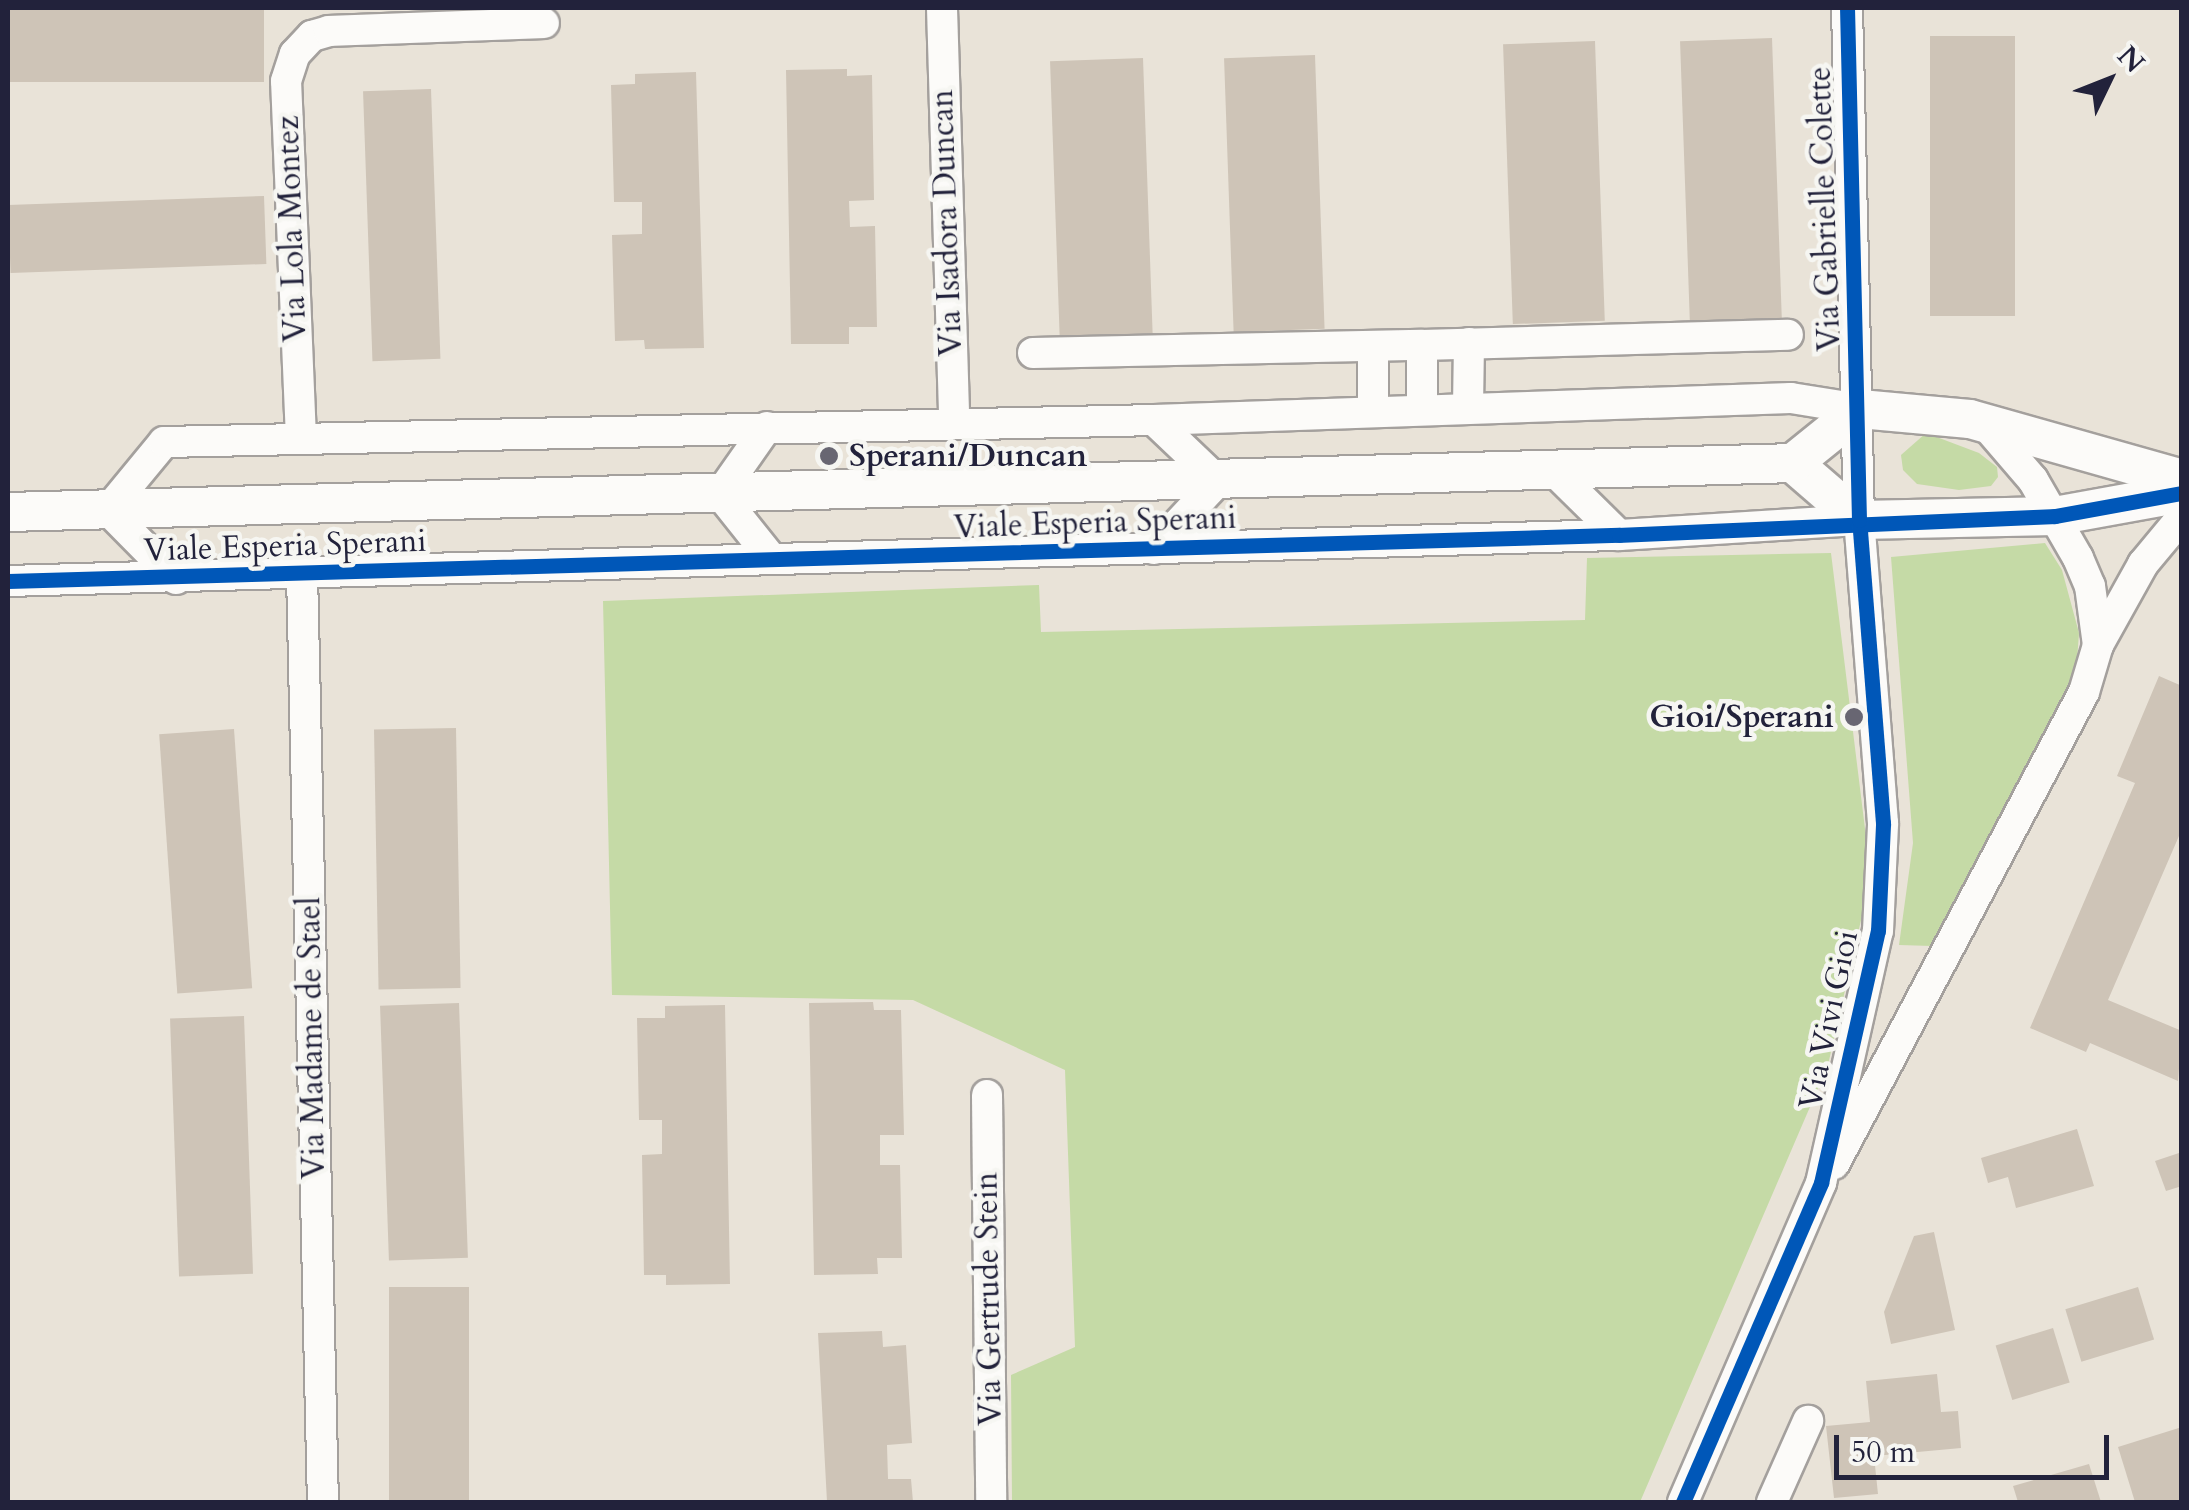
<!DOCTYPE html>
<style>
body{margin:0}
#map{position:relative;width:2189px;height:1510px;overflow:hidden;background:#e9e3d8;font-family:Cardo,serif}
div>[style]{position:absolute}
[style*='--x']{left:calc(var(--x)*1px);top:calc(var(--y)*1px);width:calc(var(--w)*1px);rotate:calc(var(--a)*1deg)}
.green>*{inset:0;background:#c5daa6}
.building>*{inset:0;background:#cec4b7;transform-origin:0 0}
.roads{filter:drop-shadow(2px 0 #a4a09d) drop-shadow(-2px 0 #a4a09d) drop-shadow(0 2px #a4a09d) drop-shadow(0 -2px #a4a09d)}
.minor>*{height:30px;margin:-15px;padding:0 15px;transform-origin:15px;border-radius:15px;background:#fcfbf9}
.tertiary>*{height:38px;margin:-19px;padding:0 19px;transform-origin:19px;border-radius:19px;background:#fcfbf9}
.cycleway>*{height:15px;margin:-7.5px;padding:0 7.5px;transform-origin:7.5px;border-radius:7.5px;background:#0057b8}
.dots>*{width:28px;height:28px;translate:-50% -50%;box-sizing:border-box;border:5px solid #f6f6f2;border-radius:50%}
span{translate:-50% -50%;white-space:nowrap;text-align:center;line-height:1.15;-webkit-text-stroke:9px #f6f6f2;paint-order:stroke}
.street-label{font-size:32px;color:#22223b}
.poi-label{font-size:32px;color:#22223b;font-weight:700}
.left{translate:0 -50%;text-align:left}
.right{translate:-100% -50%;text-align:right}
.frame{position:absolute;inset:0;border:10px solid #22223b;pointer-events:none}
.north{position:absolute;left:2059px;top:30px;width:100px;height:100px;-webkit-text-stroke:8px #f6f6f2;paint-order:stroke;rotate:47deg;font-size:28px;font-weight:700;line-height:40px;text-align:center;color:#22223b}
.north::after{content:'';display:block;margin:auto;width:35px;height:45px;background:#22223b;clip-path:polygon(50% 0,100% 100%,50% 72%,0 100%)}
.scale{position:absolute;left:1834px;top:1435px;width:275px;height:45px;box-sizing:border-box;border:5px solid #22223b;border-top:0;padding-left:12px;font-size:30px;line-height:35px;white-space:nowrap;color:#22223b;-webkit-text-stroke:8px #f6f6f2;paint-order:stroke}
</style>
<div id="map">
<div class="green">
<i style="clip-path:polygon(1926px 433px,1979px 453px,1997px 467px,1998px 477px,1991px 486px,1959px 490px,1917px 484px,1903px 470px,1901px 455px)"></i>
<i style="clip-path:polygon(2045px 543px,2062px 570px,2079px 633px,2076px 674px,1932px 946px,1899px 945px,1913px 843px,1891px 557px)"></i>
<i style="clip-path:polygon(1831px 553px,1867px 845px,1864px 907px,1828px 1065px,1640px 1502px,1012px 1502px,1011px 1375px,1075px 1347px,1065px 1070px,913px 1000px,612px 995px,603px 601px,1039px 585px,1041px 632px,1585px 620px,1587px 558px)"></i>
</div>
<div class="building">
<i style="left:8px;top:8px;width:256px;height:74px"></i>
<i style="left:2015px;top:36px;width:280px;height:85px;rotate:90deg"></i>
<i style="left:1772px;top:38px;width:283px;height:92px;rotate:88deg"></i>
<i style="left:1595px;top:41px;width:280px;height:92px;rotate:88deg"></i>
<i style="left:1315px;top:55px;width:274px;height:91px;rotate:88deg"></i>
<i style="left:1143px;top:58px;width:276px;height:93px;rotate:88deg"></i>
<i style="clip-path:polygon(847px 69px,847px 76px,872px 75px,874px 200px,849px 201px,850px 227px,875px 226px,877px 327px,849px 327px,849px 344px,791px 344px,786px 70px)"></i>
<i style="clip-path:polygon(696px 72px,704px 348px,645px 349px,644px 340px,615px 341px,612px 235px,642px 234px,642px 202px,614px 202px,611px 85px,635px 84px,635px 74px)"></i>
<i style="left:431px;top:89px;width:270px;height:68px;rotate:88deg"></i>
<i style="left:264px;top:196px;width:68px;height:256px;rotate:88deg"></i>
<i style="clip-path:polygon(2159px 676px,2182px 686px,2182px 829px,2108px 1000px,2182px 1031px,2178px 1081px,2090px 1043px,2086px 1052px,2030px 1028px,2135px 783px,2117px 776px)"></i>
<i style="left:456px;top:728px;width:260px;height:82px;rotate:89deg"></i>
<i style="left:234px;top:729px;width:260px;height:75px;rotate:86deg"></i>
<i style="clip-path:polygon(873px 1002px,874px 1010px,901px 1010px,904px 1135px,880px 1135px,880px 1165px,900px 1165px,902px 1258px,877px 1258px,878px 1274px,814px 1275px,809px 1003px)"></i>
<i style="left:459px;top:1003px;width:255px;height:79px;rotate:88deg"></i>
<i style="clip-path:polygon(725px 1005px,730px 1284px,666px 1285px,666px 1275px,644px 1275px,642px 1155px,662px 1154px,662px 1120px,639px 1120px,637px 1018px,665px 1018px,665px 1006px)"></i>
<i style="left:244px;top:1016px;width:258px;height:74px;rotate:88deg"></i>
<i style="clip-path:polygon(2077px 1129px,2094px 1186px,2016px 1208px,2008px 1177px,1988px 1183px,1981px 1158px)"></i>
<i style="clip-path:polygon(2182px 1152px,2182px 1186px,2166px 1191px,2155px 1161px)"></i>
<i style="clip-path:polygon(1934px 1232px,1955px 1330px,1891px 1344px,1884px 1312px,1914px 1236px)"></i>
<i style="left:389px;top:1287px;width:80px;height:215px"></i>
<i style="left:2138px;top:1287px;width:55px;height:76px;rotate:73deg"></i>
<i style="left:2053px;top:1328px;width:57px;height:60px;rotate:73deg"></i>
<i style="clip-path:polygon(882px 1331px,883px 1347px,906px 1345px,912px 1443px,887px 1445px,888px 1479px,911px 1479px,913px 1502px,827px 1502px,818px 1333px)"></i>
<i style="clip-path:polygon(1937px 1374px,1941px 1412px,1958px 1411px,1961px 1448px,1874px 1456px,1878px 1494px,1834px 1498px,1826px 1426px,1870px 1422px,1866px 1381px)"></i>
<i style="clip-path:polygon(2182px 1427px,2182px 1502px,2135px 1502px,2118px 1447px)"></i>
<i style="clip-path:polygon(2089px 1464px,2101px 1502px,2018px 1502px,2013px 1486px)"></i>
</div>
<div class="roads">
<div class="minor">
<i style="--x:942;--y:8;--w:412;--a:88.3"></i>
<i style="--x:1422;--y:345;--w:366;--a:-1.6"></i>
<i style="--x:1033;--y:353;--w:389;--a:-1.2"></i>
<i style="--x:1422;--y:345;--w:63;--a:90"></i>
<i style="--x:1468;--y:407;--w:64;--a:-89.1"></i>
<i style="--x:1373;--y:410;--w:64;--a:-90"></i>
<i style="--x:1984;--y:423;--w:75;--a:49.3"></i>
<i style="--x:2033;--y:480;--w:90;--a:60"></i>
<i style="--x:2078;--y:558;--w:30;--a:67"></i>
<i style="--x:2090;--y:586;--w:60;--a:82.3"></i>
<i style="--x:767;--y:427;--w:82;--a:125"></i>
<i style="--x:720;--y:494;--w:82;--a:51.4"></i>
<i style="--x:301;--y:438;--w:357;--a:-92.4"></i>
<i style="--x:286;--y:81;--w:28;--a:-72"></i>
<i style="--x:295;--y:54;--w:25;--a:-47"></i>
<i style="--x:312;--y:36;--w:18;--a:-16"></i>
<i style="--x:329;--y:31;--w:215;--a:-2.1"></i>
<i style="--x:1554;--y:471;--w:91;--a:44.6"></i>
<i style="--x:1154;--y:549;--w:93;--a:-46.7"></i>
<i style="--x:1218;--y:481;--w:88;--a:-136.4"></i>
<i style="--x:302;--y:573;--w:929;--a:88.71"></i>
<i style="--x:176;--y:579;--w:97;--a:-134.6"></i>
<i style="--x:108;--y:510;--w:88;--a:-50.5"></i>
<i style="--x:164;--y:442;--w:990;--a:-1.27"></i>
<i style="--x:1154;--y:420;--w:637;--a:-1.98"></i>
<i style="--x:1791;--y:398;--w:70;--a:9.1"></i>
<i style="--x:8;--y:581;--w:1612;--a:-1.64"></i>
<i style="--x:1619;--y:535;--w:240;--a:-3.6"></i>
<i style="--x:987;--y:1095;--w:407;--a:89.4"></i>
<i style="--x:1834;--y:1164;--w:534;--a:-62.09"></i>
<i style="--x:2084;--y:692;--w:49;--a:-73.4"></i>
<i style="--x:2098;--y:645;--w:93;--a:-60.9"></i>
<i style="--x:2143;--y:564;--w:61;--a:-50.3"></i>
<i style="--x:1683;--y:1502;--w:348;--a:-66.6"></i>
<i style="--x:1821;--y:1183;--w:258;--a:-77.3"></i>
<i style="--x:1878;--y:931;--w:108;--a:-87.3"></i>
<i style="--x:1883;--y:823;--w:304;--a:-94.5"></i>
<i style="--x:1859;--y:520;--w:512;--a:-91.34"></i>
<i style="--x:1772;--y:1502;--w:89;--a:-66"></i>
</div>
<div class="tertiary">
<i style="--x:1793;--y:463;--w:87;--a:40.8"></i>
<i style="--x:1859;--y:520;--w:196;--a:-1.2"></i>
<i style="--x:2055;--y:516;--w:129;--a:-10.3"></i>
<i style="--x:8;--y:512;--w:1786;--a:-1.57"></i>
<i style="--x:1793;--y:463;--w:86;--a:-38.9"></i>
<i style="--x:1860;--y:409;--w:110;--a:5.2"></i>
<i style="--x:1970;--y:419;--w:220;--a:15.8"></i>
</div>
</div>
<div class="cycleway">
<i style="--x:8;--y:581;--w:1612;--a:-1.64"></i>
<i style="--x:1619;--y:535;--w:436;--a:-2.5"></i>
<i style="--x:2055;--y:516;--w:129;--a:-10.3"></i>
<i style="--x:1683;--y:1502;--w:348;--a:-66.6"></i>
<i style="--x:1821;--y:1183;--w:258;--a:-77.3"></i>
<i style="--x:1878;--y:931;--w:108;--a:-87.3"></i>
<i style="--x:1883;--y:823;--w:304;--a:-94.5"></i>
<i style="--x:1859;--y:520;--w:512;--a:-91.34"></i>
</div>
<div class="dots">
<i style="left:829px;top:456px;background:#686672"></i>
<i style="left:1854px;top:717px;background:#686672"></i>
</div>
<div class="street-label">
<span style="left:1825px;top:209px;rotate:-92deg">Via Gabrielle Colette</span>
<span style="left:947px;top:223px;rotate:-92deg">Via Isadora Duncan</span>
<span style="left:292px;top:229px;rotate:-92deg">Via Lola Montez</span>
<span style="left:1095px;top:523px;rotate:-2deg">Viale Esperia Sperani</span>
<span style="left:285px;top:546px;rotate:-2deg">Viale Esperia Sperani</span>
<span style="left:1829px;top:1020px;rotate:-78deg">Via Vivi Gioi</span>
<span style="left:312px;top:1038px;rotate:-91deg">Via Madame de Stael</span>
<span style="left:989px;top:1299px;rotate:-91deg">Via Gertrude Stein</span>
</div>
<div class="poi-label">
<span class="left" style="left:849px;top:456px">Sperani/Duncan</span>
<span class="right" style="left:1834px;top:717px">Gioi/Sperani</span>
</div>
<div class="frame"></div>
<div class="north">N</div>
<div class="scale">50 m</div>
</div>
